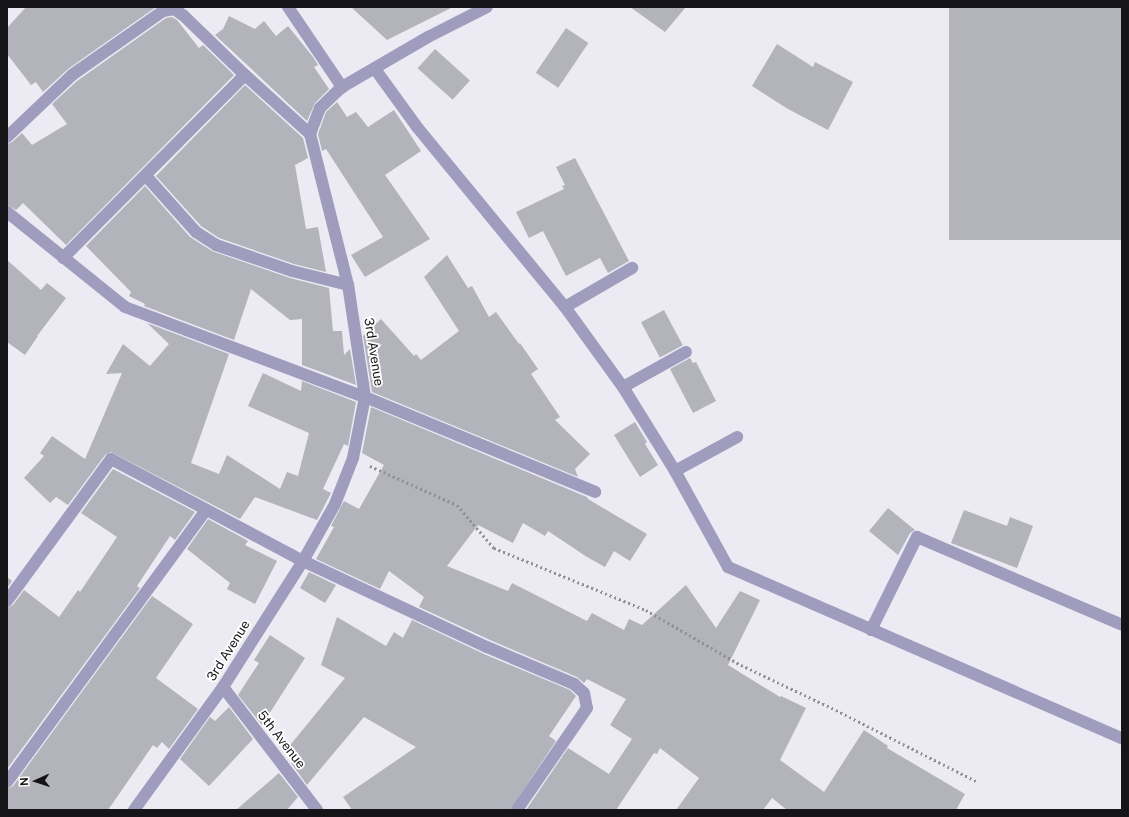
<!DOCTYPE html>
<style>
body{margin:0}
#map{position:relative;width:1129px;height:817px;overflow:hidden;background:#ecebf4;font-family:"Public Sans",sans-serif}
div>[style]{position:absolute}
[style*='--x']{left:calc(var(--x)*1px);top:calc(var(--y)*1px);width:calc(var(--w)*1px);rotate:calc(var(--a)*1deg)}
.building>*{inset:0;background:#b3b3bb;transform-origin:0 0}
.path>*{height:2.5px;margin-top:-1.25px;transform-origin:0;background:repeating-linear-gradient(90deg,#908f95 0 2px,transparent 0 5px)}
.minor>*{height:12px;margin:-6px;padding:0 6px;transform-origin:6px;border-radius:6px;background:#9f9cbe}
span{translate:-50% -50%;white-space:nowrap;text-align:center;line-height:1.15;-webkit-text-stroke:3.5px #fff;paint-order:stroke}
.street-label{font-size:13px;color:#151518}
.frame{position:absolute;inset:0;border:8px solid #151518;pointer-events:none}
.north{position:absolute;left:16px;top:761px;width:40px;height:40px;-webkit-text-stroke:3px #fff;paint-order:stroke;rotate:267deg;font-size:11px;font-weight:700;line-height:16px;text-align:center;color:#151518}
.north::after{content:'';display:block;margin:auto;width:14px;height:18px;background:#151518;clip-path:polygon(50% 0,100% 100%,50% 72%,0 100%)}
</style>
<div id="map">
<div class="building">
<i style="clip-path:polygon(26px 7px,156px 7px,68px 69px,43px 92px,36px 82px,31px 85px,7px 54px,7px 28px)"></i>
<i style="clip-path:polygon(351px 7px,453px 7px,387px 40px)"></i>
<i style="clip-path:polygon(630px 7px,686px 7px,665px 32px)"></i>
<i style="left:949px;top:7px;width:173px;height:233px"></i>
<i style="clip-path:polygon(229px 16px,255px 29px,264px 21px,276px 36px,288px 26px,313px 57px,318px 65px,314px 67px,329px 89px,315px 103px,307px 121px,215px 35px,223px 29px)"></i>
<i style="clip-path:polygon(172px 17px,177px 20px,199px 48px,203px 45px,234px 75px,66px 245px,23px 203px,16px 210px,7px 205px,7px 144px,12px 142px,22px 133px,32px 145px,67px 124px,52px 104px,77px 81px,166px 18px)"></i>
<i style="left:566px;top:28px;width:27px;height:54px;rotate:34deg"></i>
<i style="clip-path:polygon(777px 44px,813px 67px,815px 62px,853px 82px,828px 130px,788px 109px,752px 86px)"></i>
<i style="left:435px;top:49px;width:47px;height:26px;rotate:42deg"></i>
<i style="clip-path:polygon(245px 85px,303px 138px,308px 158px,295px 165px,306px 229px,318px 227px,326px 272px,294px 264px,219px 238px,201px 226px,156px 176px)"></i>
<i style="clip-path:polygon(337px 102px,347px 117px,356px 112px,368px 127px,394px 110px,421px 151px,385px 175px,430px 239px,365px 277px,351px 255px,383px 237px,326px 149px,322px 151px,318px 134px,326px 112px)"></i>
<i style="clip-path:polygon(575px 158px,629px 261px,608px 273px,600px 258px,566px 276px,543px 231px,529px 238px,516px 212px,564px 189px,562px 186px,565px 185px,556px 167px)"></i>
<i style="clip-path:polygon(145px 186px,190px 237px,212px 251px,290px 278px,329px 288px,333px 331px,342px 331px,344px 355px,350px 349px,356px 385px,302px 365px,302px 319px,290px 320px,251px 289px,234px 340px,144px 306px,145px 304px,129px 296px,131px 292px,86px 246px)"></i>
<i style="clip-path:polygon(447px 255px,468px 288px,472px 286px,489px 317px,496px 312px,519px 344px,520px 343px,538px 369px,531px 374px,560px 417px,555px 420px,590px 454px,575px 469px,578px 477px,372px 392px,363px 336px,381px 319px,414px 356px,416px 354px,421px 360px,459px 331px,424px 277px)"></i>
<i style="clip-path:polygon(7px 260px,41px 290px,47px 283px,66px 298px,37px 336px,38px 336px,25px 355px,7px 342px)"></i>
<i style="left:664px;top:310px;width:40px;height:26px;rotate:62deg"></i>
<i style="clip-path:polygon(147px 323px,229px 354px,191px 463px,219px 474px,227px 455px,280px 489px,287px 472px,298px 476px,309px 433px,248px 406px,263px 373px,301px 391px,302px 381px,356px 402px,348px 446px,344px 444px,323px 489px,331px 493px,317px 520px,255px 497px,240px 519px,111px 452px,105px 455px,68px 505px,56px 497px,50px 503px,24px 478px,44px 456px,40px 453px,52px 436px,85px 459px,122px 373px,106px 374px,123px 344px,150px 366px,169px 344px)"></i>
<i style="clip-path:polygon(690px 358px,693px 363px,696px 362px,716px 401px,693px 413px,670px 369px)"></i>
<i style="clip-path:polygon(371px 407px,587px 497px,588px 499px,647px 534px,630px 561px,614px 551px,605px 567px,587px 557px,548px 531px,545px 536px,523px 523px,513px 543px,478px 525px,447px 566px,508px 591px,512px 583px,587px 621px,592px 613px,624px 630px,629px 619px,642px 625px,686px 585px,716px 628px,740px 591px,760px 600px,728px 665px,780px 697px,781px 696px,806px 708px,780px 760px,824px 792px,864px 730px,888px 746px,887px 748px,965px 794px,956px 810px,787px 810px,772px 798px,763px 810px,676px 810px,699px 778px,660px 748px,657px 754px,654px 753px,616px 810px,526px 810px,568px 748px,609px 774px,632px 739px,610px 725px,626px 699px,587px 679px,584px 683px,577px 677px,490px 640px,419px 607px,424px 597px,389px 571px,380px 589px,316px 559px,334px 527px,331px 526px,344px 501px,359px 509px,384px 465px,362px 453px)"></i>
<i style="clip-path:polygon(635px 422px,647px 442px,645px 444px,658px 465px,640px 477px,614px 435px)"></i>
<i style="clip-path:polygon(113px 469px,195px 512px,175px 540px,170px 536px,137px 586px,140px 588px,7px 769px,7px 608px,13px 605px,24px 590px,59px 617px,78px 590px,80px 592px,117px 537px,81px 513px)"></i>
<i style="clip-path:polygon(888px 508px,915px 530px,910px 533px,898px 555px,869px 531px)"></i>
<i style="clip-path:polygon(964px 510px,1007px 526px,1010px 517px,1033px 526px,1017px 568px,951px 543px)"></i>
<i style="clip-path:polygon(208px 519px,243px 538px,248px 541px,245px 545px,277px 561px,255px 604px,227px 589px,230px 583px,187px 549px)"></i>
<i style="clip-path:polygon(309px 572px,336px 585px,325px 603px,300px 588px)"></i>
<i style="clip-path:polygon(7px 577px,12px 581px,7px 588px)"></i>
<i style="clip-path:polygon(152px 596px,193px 624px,156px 678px,198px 709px,169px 749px,162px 742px,157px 748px,153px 745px,108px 810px,7px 810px,7px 789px,13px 786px)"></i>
<i style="clip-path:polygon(337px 617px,386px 646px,394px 632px,403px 638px,412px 620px,484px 654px,570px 690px,576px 696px,549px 736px,556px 741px,510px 810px,352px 810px,343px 797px,416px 747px,364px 717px,307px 785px,291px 763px,298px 758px,287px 749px,345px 678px,321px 665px)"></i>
<i style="clip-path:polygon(270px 635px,305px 658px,262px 725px,238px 695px,259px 663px,254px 660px)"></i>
<i style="clip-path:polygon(229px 707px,253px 739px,209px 786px,180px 759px,210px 717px,215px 721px)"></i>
<i style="clip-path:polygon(279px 773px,298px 797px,287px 810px,236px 810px)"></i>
</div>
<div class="path">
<i style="--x:370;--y:466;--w:95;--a:24.1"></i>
<i style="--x:457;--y:505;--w:57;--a:49.3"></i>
<i style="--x:494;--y:548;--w:164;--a:22.2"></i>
<i style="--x:646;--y:610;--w:110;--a:30.1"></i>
<i style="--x:741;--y:665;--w:105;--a:25.3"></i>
<i style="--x:836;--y:710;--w:157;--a:26.9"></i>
</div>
<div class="minor">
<i style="--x:288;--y:7;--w:97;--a:56"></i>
<i style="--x:375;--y:69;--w:72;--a:54.1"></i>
<i style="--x:417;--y:127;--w:233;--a:50.6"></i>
<i style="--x:565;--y:307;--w:99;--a:54.1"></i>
<i style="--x:623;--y:387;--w:99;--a:58.2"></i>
<i style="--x:675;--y:471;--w:110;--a:61.1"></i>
<i style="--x:728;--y:567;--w:430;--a:23.5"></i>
<i style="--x:7;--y:137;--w:90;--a:-43.6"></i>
<i style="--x:72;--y:75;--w:111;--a:-35.1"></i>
<i style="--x:163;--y:11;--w:11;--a:-10"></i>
<i style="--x:174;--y:9;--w:11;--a:34"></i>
<i style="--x:183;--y:15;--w:86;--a:44.1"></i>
<i style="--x:245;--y:75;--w:88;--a:42.2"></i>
<i style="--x:146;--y:176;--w:75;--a:48.2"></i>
<i style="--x:196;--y:232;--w:24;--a:33"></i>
<i style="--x:216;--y:245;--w:80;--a:18.9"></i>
<i style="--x:292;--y:271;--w:58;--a:14"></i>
<i style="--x:7;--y:212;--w:151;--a:38.8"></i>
<i style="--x:125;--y:307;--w:256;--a:20.6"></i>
<i style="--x:365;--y:397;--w:249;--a:22.4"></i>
<i style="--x:63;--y:258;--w:258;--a:-45.2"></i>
<i style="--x:565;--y:307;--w:78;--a:-30.2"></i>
<i style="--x:623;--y:387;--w:72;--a:-29.1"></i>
<i style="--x:675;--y:471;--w:71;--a:-28.7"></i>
<i style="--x:7;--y:601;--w:176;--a:-53.8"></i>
<i style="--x:111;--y:459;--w:217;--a:28"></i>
<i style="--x:303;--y:561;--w:203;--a:25.1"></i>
<i style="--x:487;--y:647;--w:95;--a:23"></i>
<i style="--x:574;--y:684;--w:13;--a:42"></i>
<i style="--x:584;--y:693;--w:15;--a:79"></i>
<i style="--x:587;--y:708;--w:124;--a:124.5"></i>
<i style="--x:871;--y:630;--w:104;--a:-63.7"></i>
<i style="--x:917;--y:537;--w:223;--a:23.2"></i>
<i style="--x:223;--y:687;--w:155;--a:52.6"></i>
<i style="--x:7;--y:782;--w:337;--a:-53.8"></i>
<i style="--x:134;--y:810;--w:152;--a:-54.1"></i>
<i style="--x:223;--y:687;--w:149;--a:-57.6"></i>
<i style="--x:303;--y:561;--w:65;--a:-60.7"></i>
<i style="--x:335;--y:504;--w:49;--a:-68.6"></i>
<i style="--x:353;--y:458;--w:62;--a:-78.9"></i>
<i style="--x:365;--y:397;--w:113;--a:-98.6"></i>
<i style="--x:348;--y:285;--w:156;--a:-104.1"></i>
<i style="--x:310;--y:134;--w:28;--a:-69"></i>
<i style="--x:320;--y:108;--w:30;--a:-44"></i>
<i style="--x:342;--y:87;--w:99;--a:-30.2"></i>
<i style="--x:428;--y:37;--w:66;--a:-27"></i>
</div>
<div class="street-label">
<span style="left:373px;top:352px;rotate:81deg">3rd Avenue</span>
<span style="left:229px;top:651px;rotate:-58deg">3rd Avenue</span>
<span style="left:281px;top:740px;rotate:52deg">5th Avenue</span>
</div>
<div class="frame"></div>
<div class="north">N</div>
</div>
